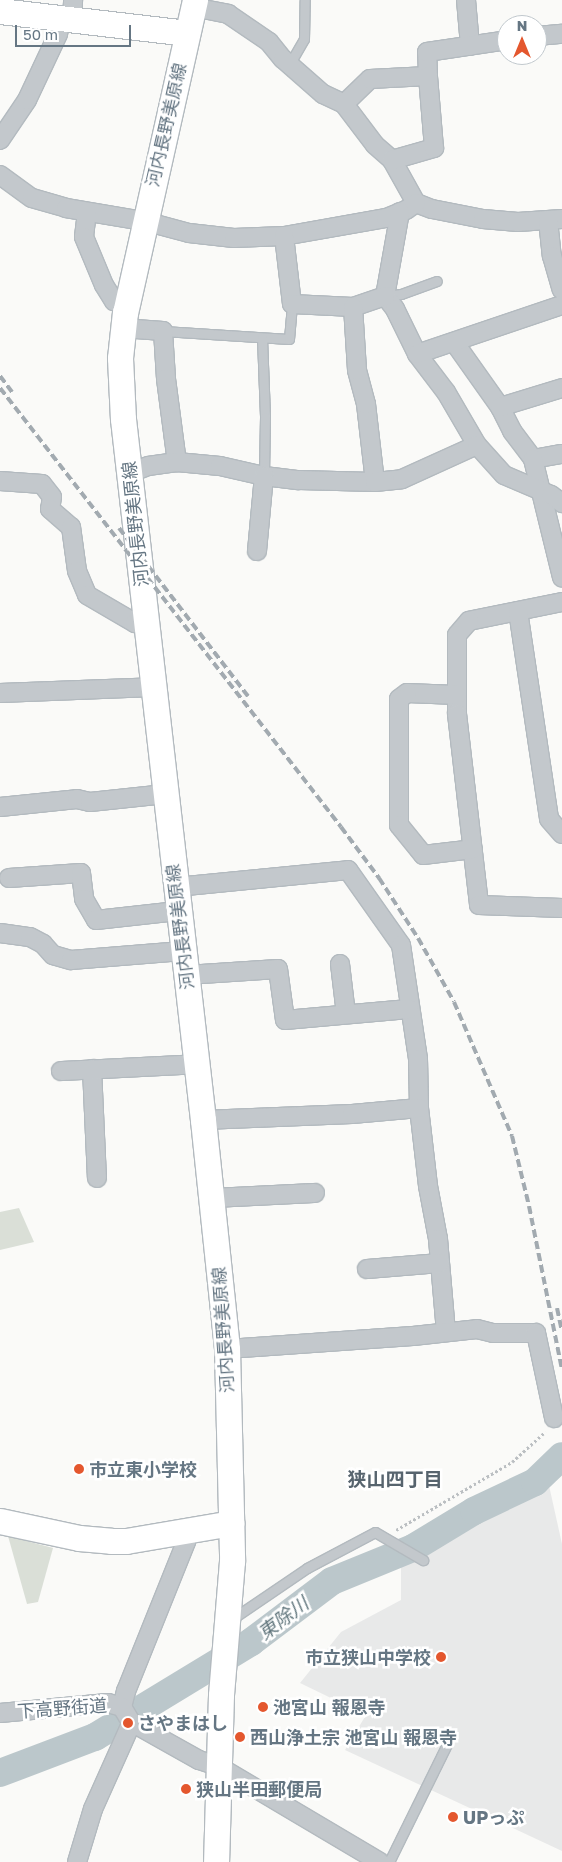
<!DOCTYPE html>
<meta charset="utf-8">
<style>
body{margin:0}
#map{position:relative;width:562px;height:1862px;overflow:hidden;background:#fafaf8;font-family:"Golos Text","Noto Sans JP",sans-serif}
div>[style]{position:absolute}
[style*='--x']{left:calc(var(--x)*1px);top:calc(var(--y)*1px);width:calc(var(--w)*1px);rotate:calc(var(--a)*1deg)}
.built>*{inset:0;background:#e8e9e9}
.green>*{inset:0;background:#dadfd7}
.river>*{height:28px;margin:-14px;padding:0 14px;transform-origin:14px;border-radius:14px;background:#bbc7cb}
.path>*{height:2.5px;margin-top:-1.25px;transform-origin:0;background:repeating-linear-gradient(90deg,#bbbfc2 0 2.5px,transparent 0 5px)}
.roads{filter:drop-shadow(1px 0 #b3babf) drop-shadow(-1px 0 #b3babf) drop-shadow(0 1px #b3babf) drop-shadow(0 -1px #b3babf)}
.lane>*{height:9px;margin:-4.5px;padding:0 4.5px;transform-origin:4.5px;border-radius:4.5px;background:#c3c8cc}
.street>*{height:18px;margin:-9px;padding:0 9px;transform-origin:9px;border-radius:9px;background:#c3c8cc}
.secondary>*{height:25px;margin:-12.5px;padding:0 12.5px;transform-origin:12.5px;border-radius:12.5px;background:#fff}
.rail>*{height:4px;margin-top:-2px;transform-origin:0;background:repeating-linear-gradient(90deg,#a2aab0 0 8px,transparent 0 12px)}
.dots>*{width:14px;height:14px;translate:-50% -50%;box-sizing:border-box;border:2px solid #fff;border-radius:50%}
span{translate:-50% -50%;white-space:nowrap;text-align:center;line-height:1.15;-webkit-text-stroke:5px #fff;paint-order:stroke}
.street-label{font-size:18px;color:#657683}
.poi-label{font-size:18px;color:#657683;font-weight:700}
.left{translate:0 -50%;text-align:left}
.right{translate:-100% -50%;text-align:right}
.neighbourhood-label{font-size:19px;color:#57646e;font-weight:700}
.water-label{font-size:19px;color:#60757c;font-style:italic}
.north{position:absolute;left:497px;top:15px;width:50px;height:50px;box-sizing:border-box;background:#fff;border:1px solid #c1c8cd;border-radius:50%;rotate:0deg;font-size:14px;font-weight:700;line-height:20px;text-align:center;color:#657683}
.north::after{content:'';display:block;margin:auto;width:18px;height:22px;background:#e4572e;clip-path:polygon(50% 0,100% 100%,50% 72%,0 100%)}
.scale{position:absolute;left:15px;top:25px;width:116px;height:22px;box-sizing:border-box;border:2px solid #657683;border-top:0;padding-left:6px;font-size:15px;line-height:18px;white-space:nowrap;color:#657683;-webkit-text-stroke:4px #fff;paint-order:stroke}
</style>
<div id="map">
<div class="built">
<i style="clip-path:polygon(548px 1481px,562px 1544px,562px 1851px,345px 1750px,366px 1715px,300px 1683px,341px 1632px,401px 1600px,401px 1564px,415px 1561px)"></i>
</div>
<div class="green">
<i style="clip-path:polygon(19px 1208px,34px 1242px,0 1250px,0 1212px)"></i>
<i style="clip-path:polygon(8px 1536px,53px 1548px,38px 1602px,27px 1604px)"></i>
</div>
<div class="river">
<i style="--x:0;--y:1773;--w:102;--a:-20.8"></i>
<i style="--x:95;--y:1737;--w:183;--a:-31.3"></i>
<i style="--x:251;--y:1642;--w:101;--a:-37"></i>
<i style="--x:332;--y:1581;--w:87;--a:-22.2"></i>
<i style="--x:413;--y:1548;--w:71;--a:-31.2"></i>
<i style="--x:474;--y:1511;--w:68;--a:-25.4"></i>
<i style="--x:535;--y:1482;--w:37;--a:-44"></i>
</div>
<div class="path">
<i style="--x:396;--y:1530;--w:134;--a:-30.4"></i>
<i style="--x:512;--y:1462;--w:45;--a:-42.3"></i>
</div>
<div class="roads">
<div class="lane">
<i style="--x:289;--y:65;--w:30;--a:-60"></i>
<i style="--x:304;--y:39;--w:39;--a:-89"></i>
<i style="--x:385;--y:296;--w:16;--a:-7"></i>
<i style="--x:401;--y:294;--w:38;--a:-20"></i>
<i style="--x:163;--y:331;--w:126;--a:3.6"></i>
<i style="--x:289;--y:339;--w:35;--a:-85"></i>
<i style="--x:262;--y:338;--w:79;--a:87.8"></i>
<i style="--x:265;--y:417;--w:59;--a:91"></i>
<i style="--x:232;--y:1619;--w:91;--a:-34.2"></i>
<i style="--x:307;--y:1568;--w:77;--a:-27.9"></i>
<i style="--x:375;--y:1532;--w:56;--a:30.3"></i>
<i style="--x:389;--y:1862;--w:131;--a:-63.8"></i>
</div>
<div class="street">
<i style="--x:466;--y:0;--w:46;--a:85"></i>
<i style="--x:193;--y:7;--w:36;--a:11"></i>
<i style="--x:228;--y:14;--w:50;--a:34.3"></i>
<i style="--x:269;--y:42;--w:22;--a:51"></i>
<i style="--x:283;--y:59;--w:53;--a:41.2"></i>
<i style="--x:323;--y:94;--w:23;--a:25"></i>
<i style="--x:344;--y:104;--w:51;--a:52.9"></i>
<i style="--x:375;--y:145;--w:23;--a:41"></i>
<i style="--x:392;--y:160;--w:49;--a:60.8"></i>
<i style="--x:416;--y:203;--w:17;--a:21"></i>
<i style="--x:432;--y:209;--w:52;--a:11.1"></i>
<i style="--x:483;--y:219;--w:35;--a:5"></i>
<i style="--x:518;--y:222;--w:44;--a:-3.9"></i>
<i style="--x:72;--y:21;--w:21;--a:-87"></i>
<i style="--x:537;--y:36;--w:25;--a:-5"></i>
<i style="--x:344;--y:104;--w:36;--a:-44"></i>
<i style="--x:370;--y:79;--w:58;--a:-3"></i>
<i style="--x:428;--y:76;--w:24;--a:-92"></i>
<i style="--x:427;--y:52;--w:81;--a:-8.5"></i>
<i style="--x:0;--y:140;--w:48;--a:-56"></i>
<i style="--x:27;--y:100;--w:73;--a:-64.8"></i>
<i style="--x:58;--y:34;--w:14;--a:-78"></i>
<i style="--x:392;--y:160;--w:44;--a:-15.9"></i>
<i style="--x:434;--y:148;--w:72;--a:-94.8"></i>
<i style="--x:0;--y:175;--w:39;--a:36"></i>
<i style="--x:32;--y:198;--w:35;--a:16"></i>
<i style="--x:66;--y:208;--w:79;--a:9.5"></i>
<i style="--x:144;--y:221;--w:47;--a:14.9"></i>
<i style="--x:189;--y:233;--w:45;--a:6.3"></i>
<i style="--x:234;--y:238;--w:50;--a:-2.3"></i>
<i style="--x:284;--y:236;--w:104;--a:-10"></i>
<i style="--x:386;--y:218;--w:22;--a:-22"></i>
<i style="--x:406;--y:210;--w:12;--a:-35"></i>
<i style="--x:87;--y:212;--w:25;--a:97"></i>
<i style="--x:84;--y:237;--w:52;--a:67.4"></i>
<i style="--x:104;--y:285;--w:19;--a:58"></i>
<i style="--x:114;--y:301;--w:12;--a:14"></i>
<i style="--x:400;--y:212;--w:85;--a:100.1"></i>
<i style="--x:385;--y:296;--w:16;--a:52"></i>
<i style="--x:395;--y:309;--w:50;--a:63.9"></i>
<i style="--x:417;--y:354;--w:48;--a:52.7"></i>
<i style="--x:446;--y:392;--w:61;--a:59.7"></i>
<i style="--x:548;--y:220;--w:36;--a:84"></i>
<i style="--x:552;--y:256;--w:35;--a:74"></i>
<i style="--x:284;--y:236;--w:68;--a:83.3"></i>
<i style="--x:292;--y:304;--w:61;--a:2.8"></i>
<i style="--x:353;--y:307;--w:34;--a:-19"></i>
<i style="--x:122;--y:328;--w:41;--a:4.2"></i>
<i style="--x:163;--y:331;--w:48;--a:86.4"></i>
<i style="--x:166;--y:379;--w:84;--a:82.5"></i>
<i style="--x:454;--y:342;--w:80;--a:54.7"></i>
<i style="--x:500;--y:407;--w:27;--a:63"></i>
<i style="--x:512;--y:431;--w:35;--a:53"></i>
<i style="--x:533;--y:459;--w:29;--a:-10"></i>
<i style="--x:417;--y:354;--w:153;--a:-18.7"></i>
<i style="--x:500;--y:407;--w:65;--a:-17"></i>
<i style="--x:533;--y:459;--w:122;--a:76.2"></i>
<i style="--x:130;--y:473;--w:19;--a:-21"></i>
<i style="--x:148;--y:466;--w:29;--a:-8"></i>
<i style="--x:177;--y:462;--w:43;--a:5.3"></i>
<i style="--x:220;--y:466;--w:45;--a:12.8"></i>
<i style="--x:264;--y:476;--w:35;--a:7"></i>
<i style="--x:299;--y:480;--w:76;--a:1.5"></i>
<i style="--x:375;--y:482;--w:79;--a:-96.6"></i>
<i style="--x:366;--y:404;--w:35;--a:-105"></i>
<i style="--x:357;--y:370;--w:63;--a:-93.6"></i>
<i style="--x:0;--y:481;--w:42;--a:4.1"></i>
<i style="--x:42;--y:484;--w:16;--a:52"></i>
<i style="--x:52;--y:497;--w:12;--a:99"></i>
<i style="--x:50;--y:509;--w:28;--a:41"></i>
<i style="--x:71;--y:527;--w:44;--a:82.2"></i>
<i style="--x:77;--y:571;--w:26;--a:67"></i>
<i style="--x:87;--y:595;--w:56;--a:30.3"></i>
<i style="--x:135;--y:623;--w:11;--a:-5"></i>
<i style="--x:375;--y:482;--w:27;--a:-6"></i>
<i style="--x:402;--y:479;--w:82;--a:-24.4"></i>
<i style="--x:477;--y:445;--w:40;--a:48"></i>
<i style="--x:504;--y:475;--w:51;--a:23.1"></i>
<i style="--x:551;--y:495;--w:14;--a:36"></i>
<i style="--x:257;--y:551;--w:75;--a:-84.7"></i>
<i style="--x:562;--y:602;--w:95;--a:168.5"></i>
<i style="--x:469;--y:621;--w:18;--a:131"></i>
<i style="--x:457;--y:635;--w:79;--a:90"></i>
<i style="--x:457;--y:714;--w:192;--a:83.4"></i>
<i style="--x:479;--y:905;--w:83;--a:2.1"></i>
<i style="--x:518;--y:611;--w:210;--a:81.5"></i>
<i style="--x:549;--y:819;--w:20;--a:49"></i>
<i style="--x:0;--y:693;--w:153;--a:-2.2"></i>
<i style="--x:457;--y:695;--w:50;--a:-177.7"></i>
<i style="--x:407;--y:693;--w:10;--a:143"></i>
<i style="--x:399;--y:699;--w:126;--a:90"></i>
<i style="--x:399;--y:825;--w:38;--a:51"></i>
<i style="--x:423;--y:855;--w:50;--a:-6.8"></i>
<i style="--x:0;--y:807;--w:77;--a:-5.9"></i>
<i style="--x:77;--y:799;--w:13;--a:13"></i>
<i style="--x:90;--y:802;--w:76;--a:-6"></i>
<i style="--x:9;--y:878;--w:72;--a:-4"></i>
<i style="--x:81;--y:873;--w:26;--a:83"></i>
<i style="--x:84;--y:899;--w:24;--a:60"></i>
<i style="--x:96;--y:920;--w:82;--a:-6.3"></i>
<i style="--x:176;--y:887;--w:173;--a:-5.6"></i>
<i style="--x:348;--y:870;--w:92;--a:54.8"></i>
<i style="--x:401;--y:945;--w:115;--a:81.5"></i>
<i style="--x:418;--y:1059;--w:49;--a:88.8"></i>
<i style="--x:419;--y:1108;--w:79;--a:83.4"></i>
<i style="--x:428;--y:1186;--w:54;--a:79.3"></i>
<i style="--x:438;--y:1239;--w:93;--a:85.1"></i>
<i style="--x:0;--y:933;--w:30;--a:8"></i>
<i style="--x:30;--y:937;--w:15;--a:28"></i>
<i style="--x:43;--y:944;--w:15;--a:48"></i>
<i style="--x:53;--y:955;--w:19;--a:16"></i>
<i style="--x:71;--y:960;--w:112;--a:-4.6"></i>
<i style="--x:340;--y:964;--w:50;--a:83.2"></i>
<i style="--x:186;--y:975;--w:92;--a:-3.7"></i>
<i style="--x:278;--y:969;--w:51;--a:82.2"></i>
<i style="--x:285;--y:1020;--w:124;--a:-5.1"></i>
<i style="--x:92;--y:1069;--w:109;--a:87.4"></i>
<i style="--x:61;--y:1071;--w:136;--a:-2.9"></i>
<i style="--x:203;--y:1120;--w:149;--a:-2.3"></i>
<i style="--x:352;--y:1114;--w:67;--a:-5.1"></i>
<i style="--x:212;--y:1198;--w:103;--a:-2.8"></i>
<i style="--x:367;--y:1269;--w:73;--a:-4.7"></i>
<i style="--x:227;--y:1349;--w:186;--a:-4"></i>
<i style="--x:413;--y:1336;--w:64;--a:-6.2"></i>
<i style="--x:477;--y:1329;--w:16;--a:14"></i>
<i style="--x:493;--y:1333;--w:43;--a:0"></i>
<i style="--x:536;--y:1333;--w:87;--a:78"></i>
<i style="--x:184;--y:1531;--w:11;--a:80"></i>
<i style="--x:186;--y:1542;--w:161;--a:111.9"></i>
<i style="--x:126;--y:1691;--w:16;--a:104"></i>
<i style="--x:122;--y:1707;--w:17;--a:59"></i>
<i style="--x:131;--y:1722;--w:78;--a:29.2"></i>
<i style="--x:199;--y:1760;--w:20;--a:18"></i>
<i style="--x:218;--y:1766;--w:188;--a:30.7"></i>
<i style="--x:0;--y:1713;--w:108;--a:-5.3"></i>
<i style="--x:108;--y:1703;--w:15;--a:16"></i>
<i style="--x:77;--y:1862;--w:55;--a:-73.2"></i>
<i style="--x:93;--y:1809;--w:95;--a:-65.9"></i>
</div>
<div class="secondary">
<i style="--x:195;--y:0;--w:320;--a:102.6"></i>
<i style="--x:125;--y:312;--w:46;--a:96.2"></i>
<i style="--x:120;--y:358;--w:61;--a:87.2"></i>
<i style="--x:123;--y:419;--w:706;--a:83.49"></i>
<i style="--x:203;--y:1120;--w:230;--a:84"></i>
<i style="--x:227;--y:1349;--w:212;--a:88.6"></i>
<i style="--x:232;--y:1561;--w:134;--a:94.7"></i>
<i style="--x:221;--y:1695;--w:167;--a:91.7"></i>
<i style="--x:0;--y:11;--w:188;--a:6.7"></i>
<i style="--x:0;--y:1521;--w:81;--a:12.1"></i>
<i style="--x:79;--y:1538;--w:32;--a:5"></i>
<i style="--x:111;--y:1541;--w:15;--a:0"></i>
<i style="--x:126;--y:1541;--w:107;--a:-9.7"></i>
</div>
</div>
<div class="rail">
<i style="--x:0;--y:376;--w:20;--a:53"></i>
<i style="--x:0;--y:388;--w:556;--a:52.16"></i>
<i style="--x:341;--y:827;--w:64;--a:53.3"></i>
<i style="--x:379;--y:878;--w:72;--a:57"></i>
<i style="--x:418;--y:938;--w:73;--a:60.6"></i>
<i style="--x:454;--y:1002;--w:146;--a:66.6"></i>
<i style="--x:512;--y:1136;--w:72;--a:76.3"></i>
<i style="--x:529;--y:1206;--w:167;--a:78.6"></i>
<i style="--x:119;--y:528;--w:212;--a:52.5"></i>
<i style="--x:557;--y:1308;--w:24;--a:78"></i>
</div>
<div class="dots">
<i style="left:79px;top:1469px;background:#e4572e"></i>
<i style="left:441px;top:1657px;background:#e4572e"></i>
<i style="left:263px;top:1707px;background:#e4572e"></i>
<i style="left:128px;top:1723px;background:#e4572e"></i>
<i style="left:240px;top:1737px;background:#e4572e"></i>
<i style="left:186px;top:1789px;background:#e4572e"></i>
<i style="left:453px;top:1817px;background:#e4572e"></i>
</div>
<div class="street-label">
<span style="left:166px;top:125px;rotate:-77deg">河内長野美原線</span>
<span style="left:135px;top:524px;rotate:-96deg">河内長野美原線</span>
<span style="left:180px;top:927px;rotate:-97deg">河内長野美原線</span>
<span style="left:223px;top:1330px;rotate:-94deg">河内長野美原線</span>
<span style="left:62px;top:1708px;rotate:-4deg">下高野街道</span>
</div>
<div class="poi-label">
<span class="left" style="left:89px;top:1469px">市立東小学校</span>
<span class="right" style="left:431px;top:1657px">市立狭山中学校</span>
<span class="left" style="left:273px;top:1707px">池宮山 報恩寺</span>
<span class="left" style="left:138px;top:1723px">さやまはし</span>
<span class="left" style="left:250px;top:1737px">西山浄土宗 池宮山 報恩寺</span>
<span class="left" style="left:196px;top:1789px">狭山半田郵便局</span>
<span class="left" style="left:463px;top:1817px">UPっぷ</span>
</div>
<div class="neighbourhood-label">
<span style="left:395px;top:1479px">狭山四丁目</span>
</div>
<div class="water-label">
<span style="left:283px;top:1618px;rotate:-37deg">東除川</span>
</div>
<div class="north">N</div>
<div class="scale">50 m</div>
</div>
